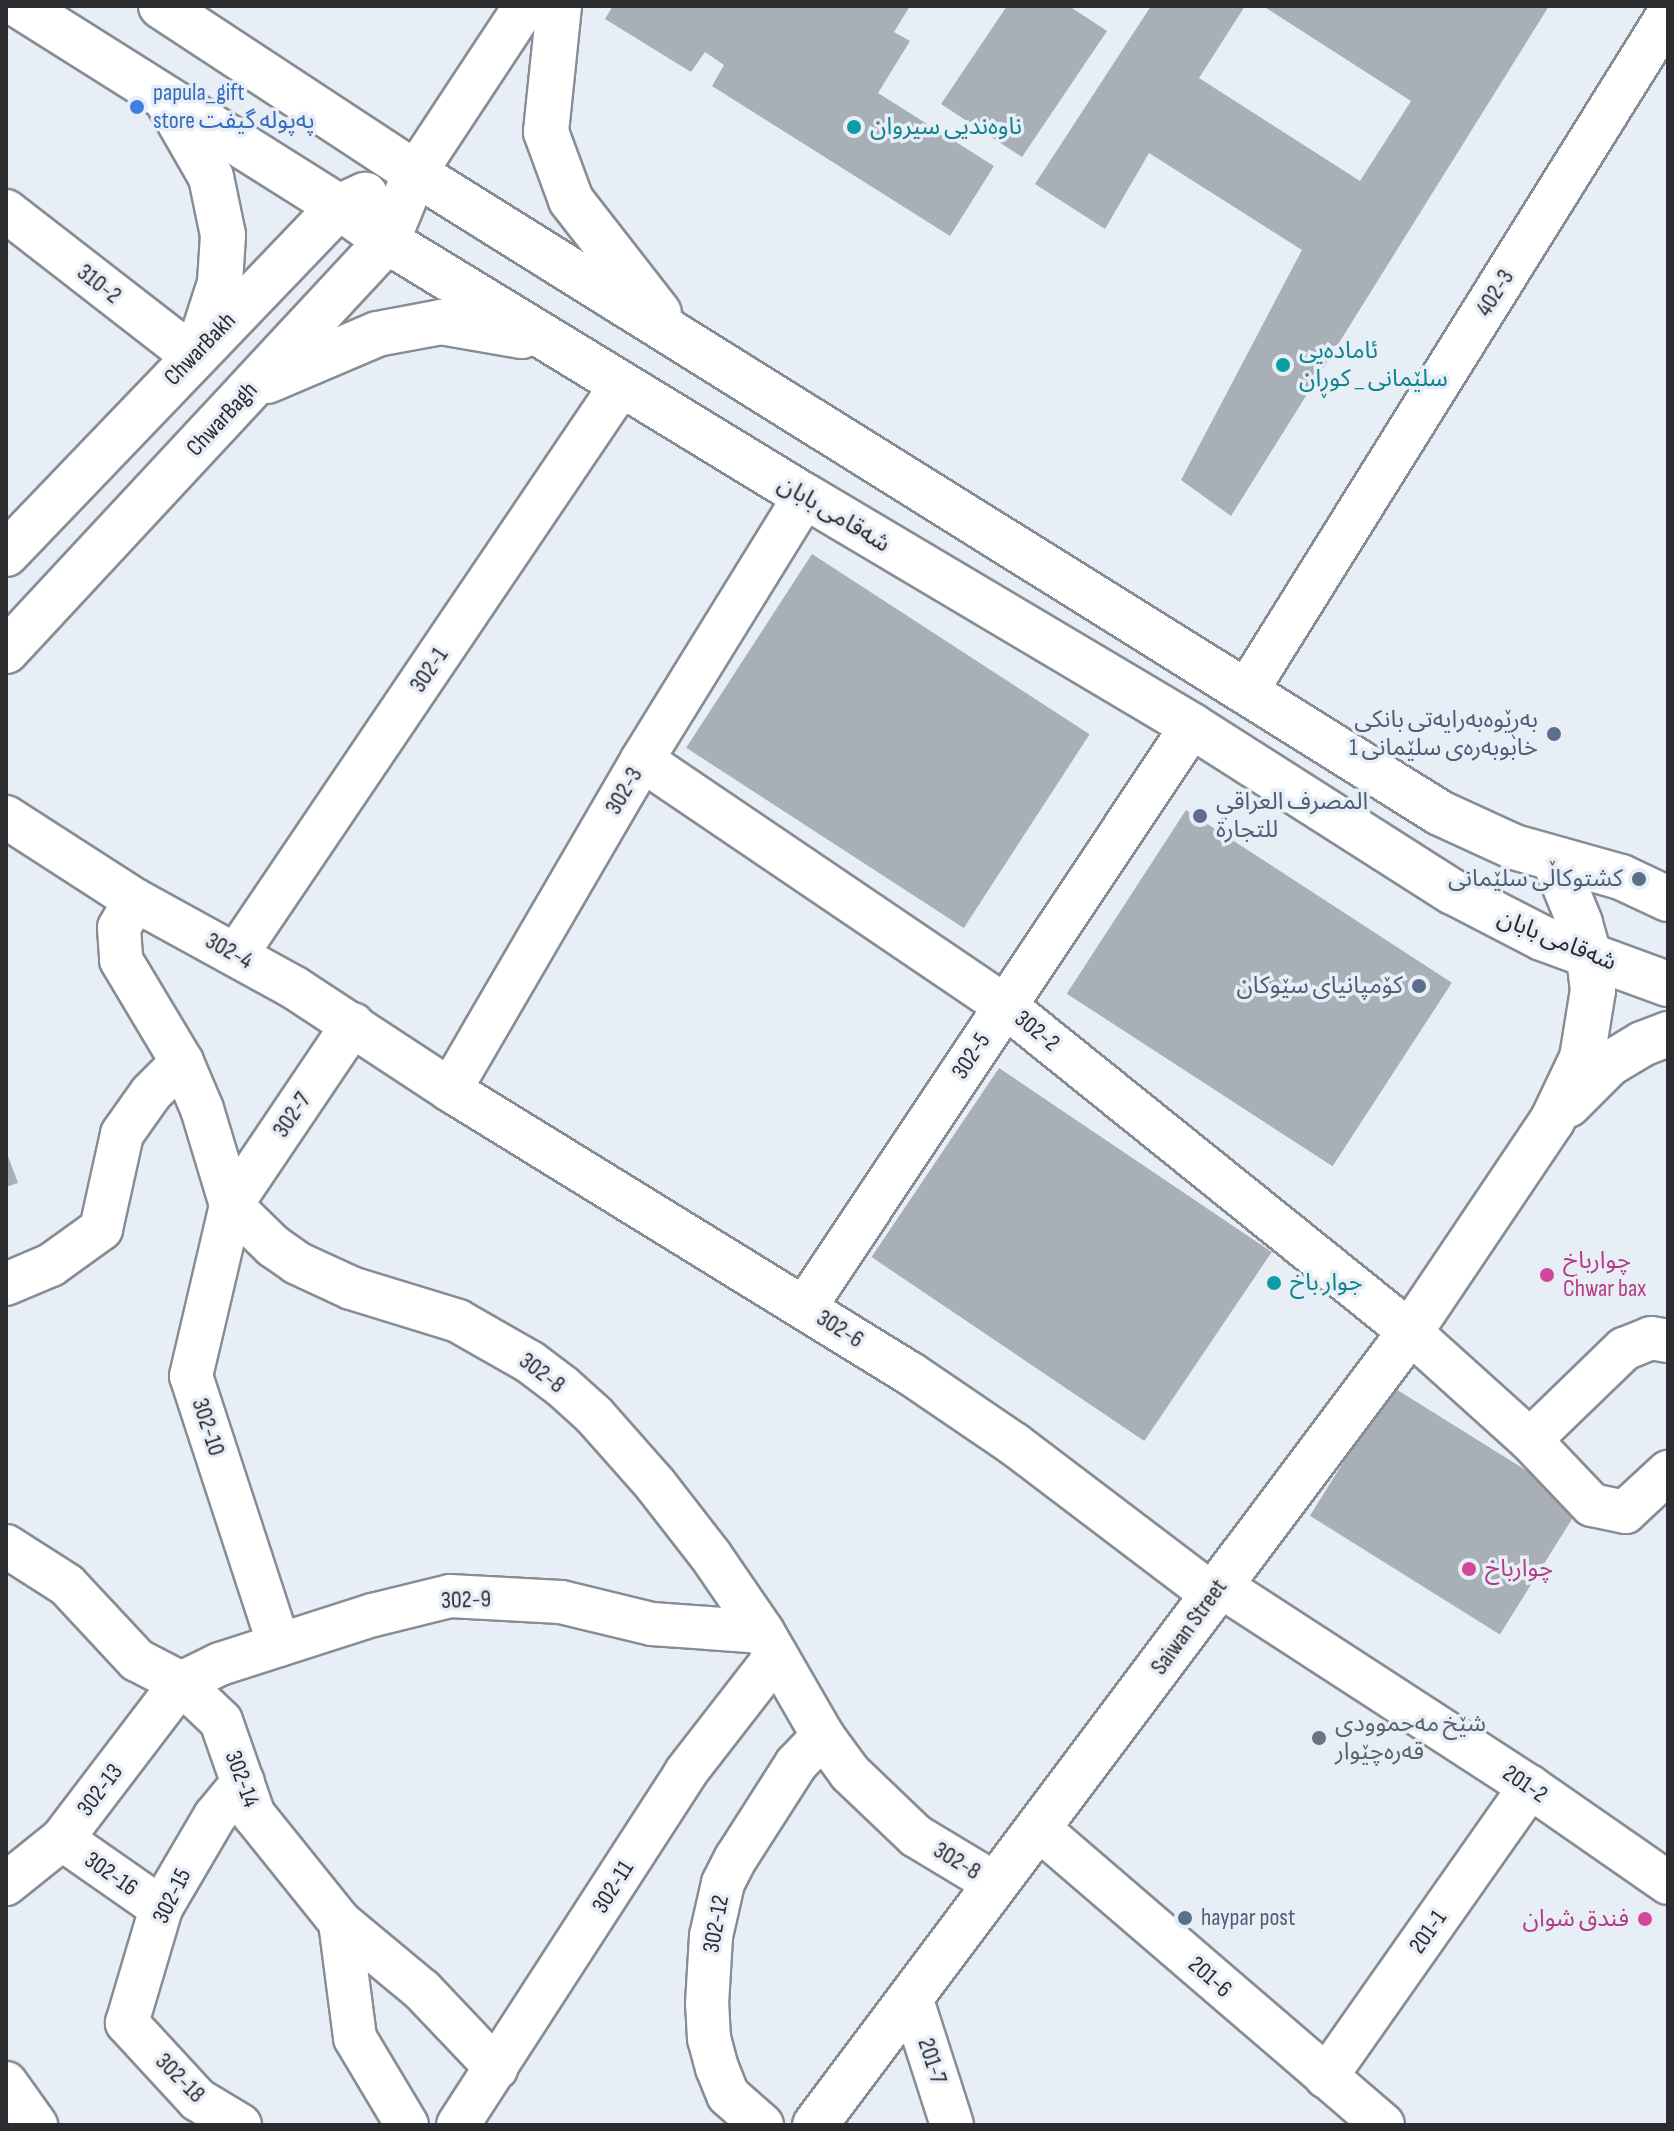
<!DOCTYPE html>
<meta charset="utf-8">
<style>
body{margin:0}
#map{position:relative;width:1674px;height:2131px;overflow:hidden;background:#e8eef6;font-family:"Sofia Sans Condensed","Noto Sans Arabic",sans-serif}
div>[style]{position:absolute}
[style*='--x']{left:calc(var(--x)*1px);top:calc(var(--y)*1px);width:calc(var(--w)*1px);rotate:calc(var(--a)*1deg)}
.building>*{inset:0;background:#a9afb6;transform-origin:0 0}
.roads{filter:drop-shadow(2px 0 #878d94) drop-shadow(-2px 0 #878d94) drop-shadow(0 2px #878d94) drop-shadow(0 -2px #878d94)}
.minor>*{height:42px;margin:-21px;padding:0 21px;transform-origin:21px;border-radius:21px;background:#fff}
.major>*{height:44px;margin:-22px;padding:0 22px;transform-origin:22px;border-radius:22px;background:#fff}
.dots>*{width:22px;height:22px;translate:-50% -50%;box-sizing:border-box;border:4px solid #e8eef6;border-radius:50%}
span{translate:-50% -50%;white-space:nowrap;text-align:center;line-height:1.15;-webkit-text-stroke:7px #e8eef6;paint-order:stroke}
.shop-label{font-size:24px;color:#366cbe}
.left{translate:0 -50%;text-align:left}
.culture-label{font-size:24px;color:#0d838f}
.street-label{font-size:24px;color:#2a2c2f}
.service-label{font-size:24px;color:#4e5e75}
.right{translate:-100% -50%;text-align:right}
.hotel-label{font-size:24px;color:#b23c85}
.worship-label{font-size:24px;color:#5b616d}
.frame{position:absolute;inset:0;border:8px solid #2a2c2f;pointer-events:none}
</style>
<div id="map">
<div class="building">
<i style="clip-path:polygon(613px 6px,910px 6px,894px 32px,910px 41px,878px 93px,994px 166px,950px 236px,712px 86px,724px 65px,705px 52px,691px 72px,605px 19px)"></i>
<i style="clip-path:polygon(1007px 6px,1069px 6px,1107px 31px,1022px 157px,941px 104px)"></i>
<i style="clip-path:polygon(1151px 6px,1245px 6px,1199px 78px,1360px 181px,1411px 101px,1263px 6px,1549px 6px,1231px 516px,1181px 480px,1302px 250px,1149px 153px,1105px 229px,1035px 184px)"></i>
<i style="left:812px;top:554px;width:331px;height:231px;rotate:33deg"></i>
<i style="left:1186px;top:810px;width:317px;height:219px;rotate:33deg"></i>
<i style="left:999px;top:1068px;width:329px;height:228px;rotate:34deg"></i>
<i style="clip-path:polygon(6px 1151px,18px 1183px,6px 1187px)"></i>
<i style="left:1391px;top:1386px;width:224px;height:153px;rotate:32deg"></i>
</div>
<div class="roads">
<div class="minor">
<i style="--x:415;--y:173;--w:200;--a:-56.6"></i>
<i style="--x:6;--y:211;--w:237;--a:37.8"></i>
<i style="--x:1246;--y:692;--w:798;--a:-58.06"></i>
<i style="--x:642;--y:760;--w:437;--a:34.1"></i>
<i style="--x:1004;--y:1005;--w:521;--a:38.85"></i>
<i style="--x:1410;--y:1332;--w:161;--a:42"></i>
<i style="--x:1530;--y:1440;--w:90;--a:46.4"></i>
<i style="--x:1592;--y:1505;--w:34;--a:12"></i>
<i style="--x:1625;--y:1512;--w:59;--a:-42.9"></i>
<i style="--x:6;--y:817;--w:153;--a:32.8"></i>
<i style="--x:135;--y:900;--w:183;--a:28.8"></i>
<i style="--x:295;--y:988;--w:186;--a:33.3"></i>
<i style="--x:450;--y:1090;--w:541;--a:31.64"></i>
<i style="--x:911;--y:1374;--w:125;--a:34.2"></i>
<i style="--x:1014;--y:1444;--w:250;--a:37.2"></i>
<i style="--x:135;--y:900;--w:32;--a:120"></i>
<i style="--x:119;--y:928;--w:32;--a:86"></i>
<i style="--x:121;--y:960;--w:119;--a:59.1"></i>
<i style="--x:182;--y:1062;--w:51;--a:66.9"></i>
<i style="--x:202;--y:1109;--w:100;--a:73.2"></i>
<i style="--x:231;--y:1205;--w:59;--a:44.3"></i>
<i style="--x:273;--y:1246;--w:29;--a:35"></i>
<i style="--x:297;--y:1263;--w:60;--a:24.8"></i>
<i style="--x:351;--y:1288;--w:112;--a:17.1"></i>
<i style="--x:458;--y:1321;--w:83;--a:29.7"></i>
<i style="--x:530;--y:1362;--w:41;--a:37.1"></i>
<i style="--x:563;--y:1387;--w:42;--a:42.1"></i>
<i style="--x:594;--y:1415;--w:92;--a:48.5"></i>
<i style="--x:655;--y:1484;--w:91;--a:52.1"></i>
<i style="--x:711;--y:1556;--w:92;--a:55.6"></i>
<i style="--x:763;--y:1632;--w:120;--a:60"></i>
<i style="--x:823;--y:1736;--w:46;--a:53.9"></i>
<i style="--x:850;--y:1773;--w:91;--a:43.7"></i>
<i style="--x:916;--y:1836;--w:93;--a:31"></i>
<i style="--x:236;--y:955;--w:688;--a:-55.96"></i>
<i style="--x:450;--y:1090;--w:382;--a:-59.8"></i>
<i style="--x:642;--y:760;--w:310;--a:-58.3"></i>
<i style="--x:6;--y:1284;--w:49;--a:-22.9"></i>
<i style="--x:51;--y:1265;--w:62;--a:-35.8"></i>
<i style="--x:101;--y:1229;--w:97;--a:-77.5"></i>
<i style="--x:122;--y:1134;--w:50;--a:-54.7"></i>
<i style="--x:151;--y:1093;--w:44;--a:-45"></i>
<i style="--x:805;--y:1307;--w:698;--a:-56.33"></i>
<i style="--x:1530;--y:1440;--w:131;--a:-44.1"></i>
<i style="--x:1624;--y:1349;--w:29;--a:-22"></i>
<i style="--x:1651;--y:1338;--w:17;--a:10"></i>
<i style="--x:6;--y:1546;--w:72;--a:32.6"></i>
<i style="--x:67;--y:1585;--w:103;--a:47"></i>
<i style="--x:137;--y:1660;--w:50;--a:27.6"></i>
<i style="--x:181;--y:1683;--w:55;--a:43.5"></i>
<i style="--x:221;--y:1721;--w:100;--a:70.7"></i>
<i style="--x:254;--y:1815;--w:137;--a:51.2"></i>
<i style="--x:340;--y:1922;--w:107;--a:39.7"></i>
<i style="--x:422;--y:1990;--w:108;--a:46.5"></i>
<i style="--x:1219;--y:1585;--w:371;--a:33"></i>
<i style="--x:1530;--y:1787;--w:168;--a:34.8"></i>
<i style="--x:279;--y:1645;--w:283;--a:-108.1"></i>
<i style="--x:191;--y:1376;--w:176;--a:-76.8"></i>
<i style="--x:231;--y:1205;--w:218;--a:-56"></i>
<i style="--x:1038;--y:1828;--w:455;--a:40.7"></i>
<i style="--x:62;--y:1839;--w:121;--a:34.9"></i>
<i style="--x:6;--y:1884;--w:72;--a:-38.8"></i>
<i style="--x:62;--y:1839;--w:196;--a:-52.7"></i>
<i style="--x:181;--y:1683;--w:43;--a:-26"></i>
<i style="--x:220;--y:1664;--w:161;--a:-17.8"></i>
<i style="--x:373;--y:1615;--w:79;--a:-13.9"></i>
<i style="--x:450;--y:1596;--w:111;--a:3.1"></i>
<i style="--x:561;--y:1602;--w:94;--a:13.6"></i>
<i style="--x:652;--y:1624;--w:111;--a:4.1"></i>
<i style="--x:340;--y:1922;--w:117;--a:82.6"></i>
<i style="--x:355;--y:2038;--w:101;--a:59.1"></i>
<i style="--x:911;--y:1997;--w:134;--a:72.2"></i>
<i style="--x:1326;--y:2077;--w:355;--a:-54.9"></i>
<i style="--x:6;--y:2083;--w:52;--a:54.5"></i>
<i style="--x:240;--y:2125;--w:49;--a:-149.2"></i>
<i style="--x:198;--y:2100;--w:105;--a:-132.7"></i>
<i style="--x:127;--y:2023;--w:120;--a:-73.5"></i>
<i style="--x:161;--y:1908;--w:107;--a:-59.6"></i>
<i style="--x:215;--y:1816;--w:44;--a:-50.5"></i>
<i style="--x:458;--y:2125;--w:420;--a:-57.1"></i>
<i style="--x:686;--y:1772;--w:147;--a:-52.2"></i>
<i style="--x:762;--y:2125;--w:45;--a:-138.6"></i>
<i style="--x:728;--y:2095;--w:29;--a:-112"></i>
<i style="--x:717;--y:2068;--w:30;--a:-105"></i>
<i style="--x:709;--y:2039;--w:35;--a:-93"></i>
<i style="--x:707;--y:2004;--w:68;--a:-86.6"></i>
<i style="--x:711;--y:1936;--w:54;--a:-77.2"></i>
<i style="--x:723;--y:1883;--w:28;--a:-63"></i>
<i style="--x:736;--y:1858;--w:112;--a:-57.4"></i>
<i style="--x:796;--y:1764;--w:39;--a:-46"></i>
</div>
<div class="major">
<i style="--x:20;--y:6;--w:377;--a:32.2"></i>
<i style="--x:339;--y:207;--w:59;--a:35.3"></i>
<i style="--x:387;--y:241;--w:490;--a:31.4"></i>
<i style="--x:805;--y:496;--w:450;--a:30.7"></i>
<i style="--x:1192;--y:726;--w:309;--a:32.5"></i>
<i style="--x:1453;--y:892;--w:100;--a:27.3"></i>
<i style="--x:1542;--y:938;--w:134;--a:20.1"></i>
<i style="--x:161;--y:6;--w:304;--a:33.3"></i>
<i style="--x:415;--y:173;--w:1208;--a:31.98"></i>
<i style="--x:1440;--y:813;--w:81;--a:24.7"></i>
<i style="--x:1514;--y:847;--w:111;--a:15.7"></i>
<i style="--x:1621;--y:877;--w:52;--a:25.1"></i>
<i style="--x:559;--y:6;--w:127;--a:95.9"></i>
<i style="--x:546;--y:132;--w:72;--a:69.8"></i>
<i style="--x:571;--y:200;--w:143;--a:52.1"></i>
<i style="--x:168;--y:102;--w:86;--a:60.2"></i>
<i style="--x:211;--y:177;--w:59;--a:78.3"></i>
<i style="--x:223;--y:235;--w:48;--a:93.6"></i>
<i style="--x:220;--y:283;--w:62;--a:107.9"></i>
<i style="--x:267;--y:381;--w:120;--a:-23.1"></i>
<i style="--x:377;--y:334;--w:65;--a:-10.6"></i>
<i style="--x:441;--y:322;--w:82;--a:9.8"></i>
<i style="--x:6;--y:554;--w:481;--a:-46.2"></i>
<i style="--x:339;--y:207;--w:29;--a:-25"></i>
<i style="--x:6;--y:651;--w:560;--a:-47.1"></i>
<i style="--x:387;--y:241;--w:74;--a:-67.6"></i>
<i style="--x:1568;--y:1105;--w:58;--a:-45"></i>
<i style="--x:1609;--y:1064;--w:39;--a:-31"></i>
<i style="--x:1642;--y:1044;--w:28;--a:-21"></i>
<i style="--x:815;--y:2125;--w:991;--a:-53.12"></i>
<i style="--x:1410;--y:1332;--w:254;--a:-56.1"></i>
<i style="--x:1552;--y:1121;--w:70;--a:-64.5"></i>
<i style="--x:1582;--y:1058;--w:69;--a:-80.8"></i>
<i style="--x:1593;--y:990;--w:35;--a:-97"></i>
<i style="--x:1589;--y:955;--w:33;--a:-106"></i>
<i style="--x:1580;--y:923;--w:68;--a:-112.4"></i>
</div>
</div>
<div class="dots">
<i style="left:137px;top:107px;background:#3f7fe0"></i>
<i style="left:854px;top:127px;background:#0f9aa8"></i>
<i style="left:1283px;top:365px;background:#0f9aa8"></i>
<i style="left:1554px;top:734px;background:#5c6f8a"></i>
<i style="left:1200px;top:816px;background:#5c6f8a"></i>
<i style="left:1639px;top:879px;background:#5c6f8a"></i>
<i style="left:1419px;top:986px;background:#5c6f8a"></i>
<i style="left:1547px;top:1275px;background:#d1479c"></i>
<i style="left:1274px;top:1283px;background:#0f9aa8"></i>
<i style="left:1469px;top:1569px;background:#d1479c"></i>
<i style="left:1319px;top:1738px;background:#6b7280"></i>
<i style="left:1185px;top:1918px;background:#5c6f8a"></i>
<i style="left:1645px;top:1919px;background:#d1479c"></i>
</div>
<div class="shop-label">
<span class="left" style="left:153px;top:107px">papula_gift<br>store پەپولە گیفت</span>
</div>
<div class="culture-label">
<span class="left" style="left:870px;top:127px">ناوەندیی سیروان</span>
<span class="left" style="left:1299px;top:365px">ئامادەیی<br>سلێمانی _ کوڕان</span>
<span class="left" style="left:1290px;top:1283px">جوار باخ</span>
</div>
<div class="street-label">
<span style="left:99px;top:284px;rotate:38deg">310-2</span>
<span style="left:1495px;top:293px;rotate:-58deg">402-3</span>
<span style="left:200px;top:349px;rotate:-46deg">ChwarBakh</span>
<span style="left:222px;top:419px;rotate:-47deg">ChwarBagh</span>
<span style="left:834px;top:514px;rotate:31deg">شەقامی بابان</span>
<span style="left:429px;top:670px;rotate:-56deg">302-1</span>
<span style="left:624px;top:791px;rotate:-60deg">302-3</span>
<span style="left:1557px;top:940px;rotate:22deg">شەقامی بابان</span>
<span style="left:229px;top:951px;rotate:29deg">302-4</span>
<span style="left:1037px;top:1031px;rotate:39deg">302-2</span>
<span style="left:971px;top:1056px;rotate:-57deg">302-5</span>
<span style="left:292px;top:1115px;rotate:-56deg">302-7</span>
<span style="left:840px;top:1329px;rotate:32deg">302-6</span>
<span style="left:542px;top:1373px;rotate:37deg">302-8</span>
<span style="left:208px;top:1427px;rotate:72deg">302-10</span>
<span style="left:466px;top:1600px;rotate:-2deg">302-9</span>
<span style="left:1189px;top:1627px;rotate:-54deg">Saiwan Street</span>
<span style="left:242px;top:1779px;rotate:70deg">302-14</span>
<span style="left:1525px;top:1784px;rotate:34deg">201-2</span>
<span style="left:100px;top:1790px;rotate:-53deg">302-13</span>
<span style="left:957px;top:1861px;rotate:31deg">302-8</span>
<span style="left:111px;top:1874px;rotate:35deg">302-16</span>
<span style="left:613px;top:1887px;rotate:-58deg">302-11</span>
<span style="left:172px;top:1896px;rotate:-64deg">302-15</span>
<span style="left:716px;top:1924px;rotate:-80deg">302-12</span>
<span style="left:1428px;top:1932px;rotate:-55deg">201-1</span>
<span style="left:1210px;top:1977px;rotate:41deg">201-6</span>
<span style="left:932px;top:2061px;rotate:72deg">201-7</span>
<span style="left:180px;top:2078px;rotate:45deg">302-18</span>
</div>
<div class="service-label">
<span class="right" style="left:1538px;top:734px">بەڕێوەبەرایەتی بانکی<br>خابوبەرەی سلێمانی 1</span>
<span class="left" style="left:1216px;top:816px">المصرف العراقي<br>للتجارة</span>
<span class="right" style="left:1623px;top:879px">کشتوکاڵی سلێمانی</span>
<span class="right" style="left:1403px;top:986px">کۆمپانیای سێوکان</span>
<span class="left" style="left:1201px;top:1918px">haypar post</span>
</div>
<div class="hotel-label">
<span class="left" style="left:1563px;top:1275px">چوارباخ<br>Chwar bax</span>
<span class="left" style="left:1485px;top:1569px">چوارباخ</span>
<span class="right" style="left:1629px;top:1919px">فندق شوان</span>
</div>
<div class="worship-label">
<span class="left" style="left:1335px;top:1738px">شێخ مەحموودی<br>قەرەچێوار</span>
</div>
<div class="frame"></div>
</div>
